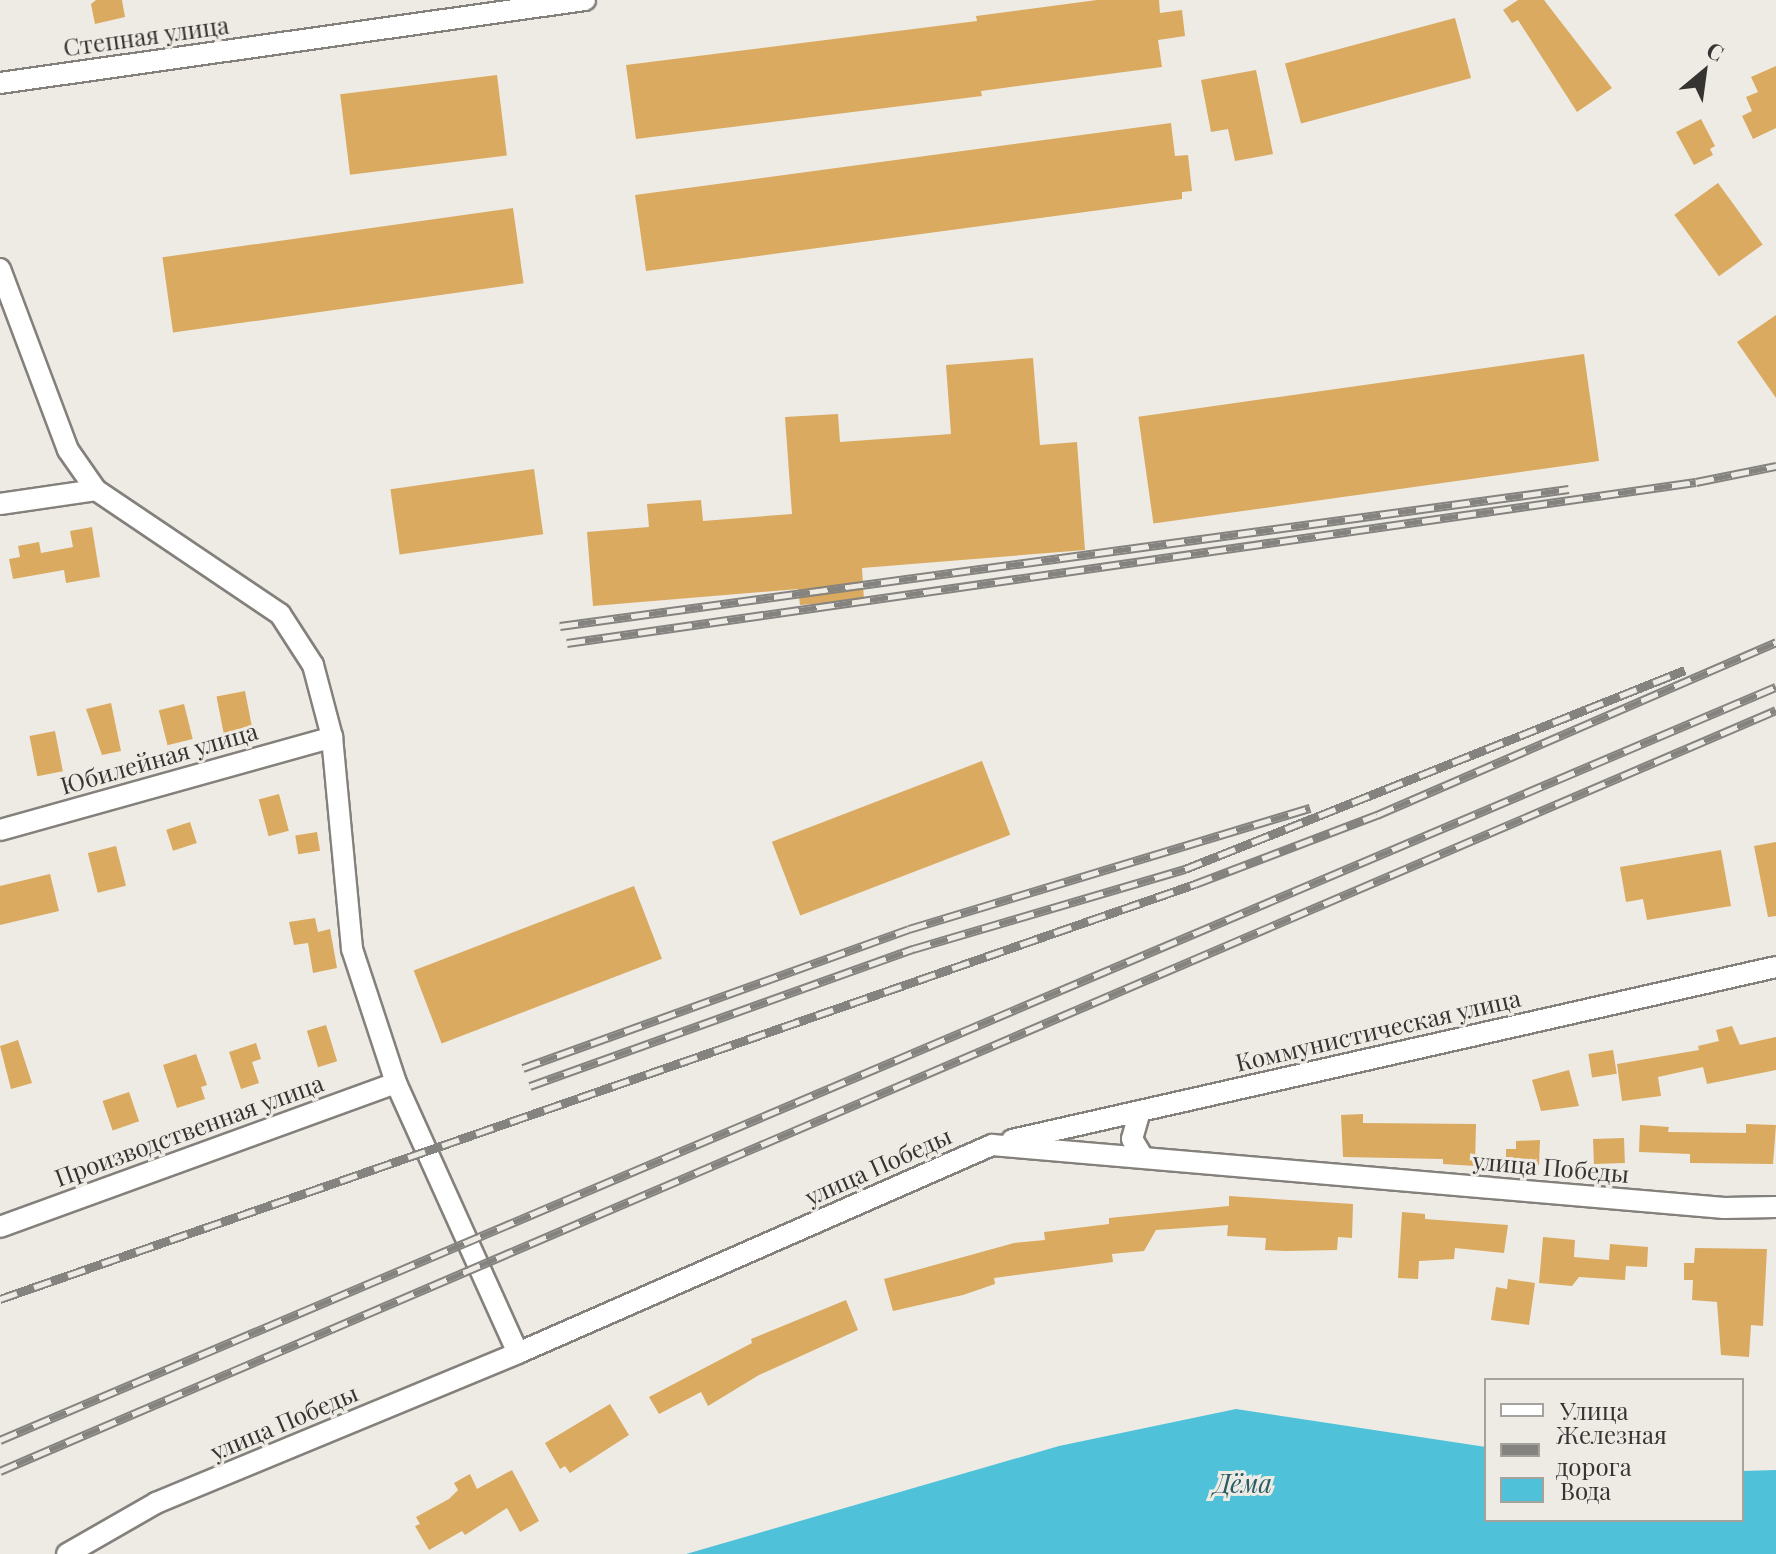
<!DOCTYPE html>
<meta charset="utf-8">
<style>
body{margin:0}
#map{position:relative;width:1776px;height:1554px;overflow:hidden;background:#eeebe5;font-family:"Playfair Display",serif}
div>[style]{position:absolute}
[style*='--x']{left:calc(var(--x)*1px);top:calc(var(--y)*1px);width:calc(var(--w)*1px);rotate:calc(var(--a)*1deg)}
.water>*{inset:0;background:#4fc1d8}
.building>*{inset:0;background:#d9aa60;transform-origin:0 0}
.roads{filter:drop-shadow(2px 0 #84817c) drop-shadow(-2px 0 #84817c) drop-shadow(0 2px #84817c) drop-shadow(0 -2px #84817c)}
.minor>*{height:20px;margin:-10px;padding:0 10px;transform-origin:10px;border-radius:10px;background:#fff}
.rail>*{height:9px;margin-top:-4.5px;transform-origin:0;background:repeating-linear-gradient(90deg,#eeebe5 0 18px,#85837f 0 36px);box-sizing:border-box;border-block:2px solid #85837f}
span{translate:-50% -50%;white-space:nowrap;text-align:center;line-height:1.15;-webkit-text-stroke:6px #eeebe5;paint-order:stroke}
.street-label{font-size:24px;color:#363432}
.water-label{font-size:26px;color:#2b5c66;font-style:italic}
.legend{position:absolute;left:1484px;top:1378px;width:260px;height:144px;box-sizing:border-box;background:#eeebe5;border:2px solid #a4a29d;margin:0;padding:10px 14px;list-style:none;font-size:24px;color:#363432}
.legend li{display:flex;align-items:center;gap:16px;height:40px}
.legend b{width:40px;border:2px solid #a4a29d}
.north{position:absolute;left:1664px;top:32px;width:80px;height:80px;-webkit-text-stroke:6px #eeebe5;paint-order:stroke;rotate:29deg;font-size:22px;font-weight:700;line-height:32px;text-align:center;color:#363432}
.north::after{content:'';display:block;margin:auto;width:28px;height:36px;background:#363432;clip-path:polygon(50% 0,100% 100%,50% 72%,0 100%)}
</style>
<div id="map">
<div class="water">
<i style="clip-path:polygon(1236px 1409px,1486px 1447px,1486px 1520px,1742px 1520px,1742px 1471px,1776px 1470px,1776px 1554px,686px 1554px,1059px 1446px)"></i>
</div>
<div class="building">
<i style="clip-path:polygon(96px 0,122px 0,125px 17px,95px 24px,91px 4px)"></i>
<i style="clip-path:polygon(1097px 0,1159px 0,1160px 13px,1182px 10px,1185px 36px,1158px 40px,1162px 67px,981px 91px,982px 96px,636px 139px,626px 65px,977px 21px,976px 16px)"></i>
<i style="clip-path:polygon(1518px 0,1544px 0,1612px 88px,1577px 112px,1518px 20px,1512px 23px,1503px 10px)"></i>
<i style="left:1455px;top:18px;width:62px;height:176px;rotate:75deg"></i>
<i style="clip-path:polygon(1776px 66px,1776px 128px,1753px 139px,1742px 116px,1752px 111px,1746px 97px,1758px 92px,1751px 77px)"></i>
<i style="clip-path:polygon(1256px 70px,1273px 154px,1235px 161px,1228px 129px,1211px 132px,1201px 80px)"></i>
<i style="left:497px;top:75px;width:81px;height:158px;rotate:83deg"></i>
<i style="clip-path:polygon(1701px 119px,1715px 146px,1710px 149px,1713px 155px,1694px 165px,1676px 132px)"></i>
<i style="clip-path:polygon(1171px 123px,1175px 156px,1188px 155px,1192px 191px,1182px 192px,1182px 199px,646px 271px,635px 195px)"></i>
<i style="left:1718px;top:183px;width:76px;height:54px;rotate:54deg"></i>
<i style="left:513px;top:208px;width:76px;height:354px;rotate:82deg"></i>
<i style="clip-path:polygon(1776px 315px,1776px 398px,1737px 342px)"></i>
<i style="left:1584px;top:354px;width:108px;height:450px;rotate:82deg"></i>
<i style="clip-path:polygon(1033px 358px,1040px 445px,1077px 442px,1085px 550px,862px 568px,864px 600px,800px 605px,798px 589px,593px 606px,587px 532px,649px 527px,647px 504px,701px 500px,703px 521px,792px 514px,785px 417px,838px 414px,840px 442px,951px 434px,946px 365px)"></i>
<i style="left:534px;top:469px;width:66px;height:145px;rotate:82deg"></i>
<i style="clip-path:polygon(92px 527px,100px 577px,66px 583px,64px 570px,13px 579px,9px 559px,20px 557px,18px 546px,39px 542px,41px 553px,73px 547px,70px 531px)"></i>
<i style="left:245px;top:691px;width:37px;height:29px;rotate:79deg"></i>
<i style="clip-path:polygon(111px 703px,121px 751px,102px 755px,86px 709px)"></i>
<i style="left:184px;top:704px;width:36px;height:26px;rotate:76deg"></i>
<i style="left:55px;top:731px;width:41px;height:26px;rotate:79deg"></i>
<i style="left:982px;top:761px;width:79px;height:225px;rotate:69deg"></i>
<i style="left:279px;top:794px;width:38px;height:21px;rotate:75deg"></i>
<i style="left:190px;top:822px;width:22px;height:25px;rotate:72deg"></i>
<i style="left:317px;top:832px;width:19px;height:22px;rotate:81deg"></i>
<i style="clip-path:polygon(1776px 842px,1776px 916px,1768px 917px,1754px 846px)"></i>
<i style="left:116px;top:846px;width:41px;height:29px;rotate:76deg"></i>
<i style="clip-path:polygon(1721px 850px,1731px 906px,1647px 920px,1643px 899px,1626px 902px,1620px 867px)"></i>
<i style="clip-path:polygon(50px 874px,59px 911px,0 925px,0 886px)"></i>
<i style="left:634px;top:886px;width:78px;height:236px;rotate:69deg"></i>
<i style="clip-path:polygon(315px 918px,318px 932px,330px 929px,337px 968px,313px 973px,308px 943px,294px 945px,289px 922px)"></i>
<i style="left:326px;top:1025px;width:38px;height:20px;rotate:73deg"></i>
<i style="clip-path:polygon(1732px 1026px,1740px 1045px,1776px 1037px,1776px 1070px,1707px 1084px,1703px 1067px,1658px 1077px,1661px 1096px,1622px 1101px,1617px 1064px,1699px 1050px,1698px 1046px,1719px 1041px,1716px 1030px)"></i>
<i style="clip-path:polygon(18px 1040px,32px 1083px,11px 1089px,0 1046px)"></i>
<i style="clip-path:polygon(256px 1043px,261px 1059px,252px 1062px,259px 1083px,241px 1089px,229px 1052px)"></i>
<i style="left:1613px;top:1050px;width:24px;height:25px;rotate:81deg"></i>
<i style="clip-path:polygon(196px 1054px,207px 1085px,201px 1087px,205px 1099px,177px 1108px,163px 1065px)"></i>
<i style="clip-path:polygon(1569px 1070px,1579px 1106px,1541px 1111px,1532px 1080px)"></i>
<i style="left:129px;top:1092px;width:31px;height:28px;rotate:71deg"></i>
<i style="clip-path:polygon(1363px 1114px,1363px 1123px,1476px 1124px,1475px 1166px,1443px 1164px,1443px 1159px,1343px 1157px,1341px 1115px)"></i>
<i style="clip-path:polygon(1746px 1124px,1776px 1125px,1773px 1164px,1690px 1163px,1690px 1154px,1639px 1152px,1640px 1125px,1669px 1127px,1668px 1132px,1746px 1133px)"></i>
<i style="left:1624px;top:1138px;width:25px;height:31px;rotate:88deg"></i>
<i style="clip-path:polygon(1540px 1140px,1539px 1165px,1506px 1164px,1506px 1149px,1516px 1149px,1516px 1141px)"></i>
<i style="clip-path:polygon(1229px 1196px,1353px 1204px,1352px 1238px,1338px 1237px,1337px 1250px,1285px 1251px,1265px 1250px,1266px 1238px,1227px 1236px,1228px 1225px,1156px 1230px,1144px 1251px,1112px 1254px,1113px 1262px,994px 1278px,995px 1284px,963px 1295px,893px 1311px,884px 1279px,1014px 1243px,1045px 1240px,1044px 1232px,1109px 1224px,1109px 1218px,1229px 1206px)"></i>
<i style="clip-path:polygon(1402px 1212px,1425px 1214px,1425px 1219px,1508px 1225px,1504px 1253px,1455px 1248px,1454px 1259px,1419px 1261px,1418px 1279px,1398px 1278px)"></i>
<i style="clip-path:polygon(1543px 1237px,1575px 1240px,1574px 1257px,1609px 1260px,1610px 1244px,1648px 1247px,1647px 1267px,1626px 1266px,1625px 1280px,1579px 1277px,1572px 1286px,1539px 1283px)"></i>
<i style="clip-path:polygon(1695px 1248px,1767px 1249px,1763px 1326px,1751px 1325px,1749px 1357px,1721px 1355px,1717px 1302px,1692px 1300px,1693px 1280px,1684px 1280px,1684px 1263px,1694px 1263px)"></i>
<i style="clip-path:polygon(1508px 1279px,1535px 1283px,1529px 1325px,1491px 1320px,1496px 1287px,1507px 1289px)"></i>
<i style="clip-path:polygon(846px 1300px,858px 1330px,759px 1375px,708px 1406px,701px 1392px,659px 1414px,649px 1397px,752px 1343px,751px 1339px)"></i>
<i style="clip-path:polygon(610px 1404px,629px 1435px,570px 1473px,565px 1466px,560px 1469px,545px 1443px)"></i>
<i style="clip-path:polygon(512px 1470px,539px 1521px,520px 1532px,507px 1508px,465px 1535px,462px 1531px,429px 1550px,415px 1526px,420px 1524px,416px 1517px,449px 1499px,458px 1490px,454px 1483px,470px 1474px,477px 1489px)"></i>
</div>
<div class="roads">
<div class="minor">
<i style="--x:0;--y:83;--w:591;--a:-8.08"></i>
<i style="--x:0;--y:269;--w:193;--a:69.4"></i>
<i style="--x:68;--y:450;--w:49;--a:55"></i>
<i style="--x:96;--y:490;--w:222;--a:34"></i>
<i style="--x:280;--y:614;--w:61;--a:57.1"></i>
<i style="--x:313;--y:665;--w:74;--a:75.2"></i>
<i style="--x:332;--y:737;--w:213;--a:84.6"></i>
<i style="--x:352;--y:949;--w:141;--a:71.8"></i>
<i style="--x:396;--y:1083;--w:296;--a:65.7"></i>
<i style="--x:0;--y:504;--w:97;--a:-8.3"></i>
<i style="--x:0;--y:830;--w:345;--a:-15.6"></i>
<i style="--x:1140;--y:1111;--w:29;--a:106"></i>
<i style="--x:1132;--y:1139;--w:21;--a:59"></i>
<i style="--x:1012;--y:1140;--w:783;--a:-12.76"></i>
<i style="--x:0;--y:1227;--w:421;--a:-20"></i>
<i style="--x:67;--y:1554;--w:103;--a:-29.8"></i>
<i style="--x:156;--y:1503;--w:392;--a:-22.5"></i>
<i style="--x:518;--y:1353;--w:518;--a:-23.69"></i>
<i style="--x:992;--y:1145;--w:735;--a:4.92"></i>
<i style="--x:1724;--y:1208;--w:52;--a:-1.1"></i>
</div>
</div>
<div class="rail">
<i style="--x:560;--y:626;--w:1018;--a:-7.73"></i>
<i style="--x:567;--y:643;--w:1140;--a:-8.12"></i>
<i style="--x:1696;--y:482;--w:82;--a:-11.3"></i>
<i style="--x:523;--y:1068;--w:410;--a:-19.8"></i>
<i style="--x:909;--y:929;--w:419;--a:-16.8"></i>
<i style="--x:530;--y:1086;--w:407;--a:-19.7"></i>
<i style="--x:913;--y:949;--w:284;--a:-16.4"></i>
<i style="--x:1185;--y:869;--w:538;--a:-21.7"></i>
<i style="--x:0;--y:1299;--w:1265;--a:-19.15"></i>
<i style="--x:1195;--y:884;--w:195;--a:-20.8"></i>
<i style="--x:1377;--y:815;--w:435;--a:-23.4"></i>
<i style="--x:0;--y:1440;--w:1929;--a:-22.98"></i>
<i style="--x:0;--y:1471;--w:1932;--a:-23.19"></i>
</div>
<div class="street-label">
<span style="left:146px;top:36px;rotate:-8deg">Степная улица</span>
<span style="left:159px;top:758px;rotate:-16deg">Юбилейная улица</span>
<span style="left:1378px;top:1030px;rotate:-13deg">Коммунистическая улица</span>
<span style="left:189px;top:1130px;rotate:-20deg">Производственная улица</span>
<span style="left:878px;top:1166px;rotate:-24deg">улица Победы</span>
<span style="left:1551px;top:1167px;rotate:5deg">улица Победы</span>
<span style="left:284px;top:1422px;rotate:-23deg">улица Победы</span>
</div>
<div class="water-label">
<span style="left:1243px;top:1483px">Дёма</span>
</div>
<ul class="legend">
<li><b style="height:10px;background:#fff"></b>Улица</li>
<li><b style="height:10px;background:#85837f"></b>Железная дорога</li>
<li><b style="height:22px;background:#4fc1d8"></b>Вода</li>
</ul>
<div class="north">С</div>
</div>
